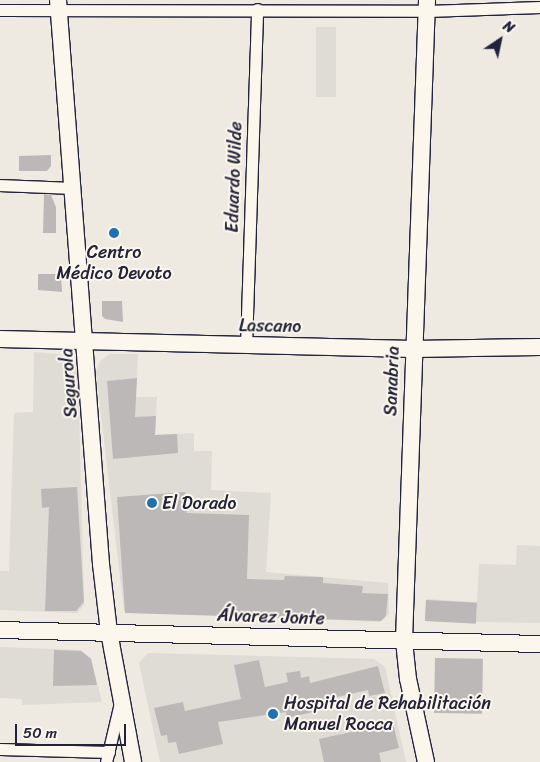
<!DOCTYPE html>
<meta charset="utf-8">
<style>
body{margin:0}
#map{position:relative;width:540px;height:762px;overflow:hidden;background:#eeeae2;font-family:Sriracha,sans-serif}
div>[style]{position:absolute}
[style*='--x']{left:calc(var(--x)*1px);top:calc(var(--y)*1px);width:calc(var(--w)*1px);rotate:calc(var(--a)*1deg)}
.built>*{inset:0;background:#dfdbd5;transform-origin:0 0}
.building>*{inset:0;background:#bcb8b8;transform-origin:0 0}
.roads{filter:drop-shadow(1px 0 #22223b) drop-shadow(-1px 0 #22223b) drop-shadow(0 1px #22223b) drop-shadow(0 -1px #22223b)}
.street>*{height:11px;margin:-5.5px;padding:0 5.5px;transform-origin:5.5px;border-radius:5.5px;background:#fbf7ec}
.secondary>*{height:16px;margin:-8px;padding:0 8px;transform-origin:8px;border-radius:8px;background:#fbf7ec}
.dots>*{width:14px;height:14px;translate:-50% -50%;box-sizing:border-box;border:2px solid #fbf7ec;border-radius:50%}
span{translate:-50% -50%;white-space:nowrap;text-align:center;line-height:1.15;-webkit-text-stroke:4px #fbf7ec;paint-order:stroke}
.street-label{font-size:18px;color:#22223b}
.poi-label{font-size:18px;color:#22223b}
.left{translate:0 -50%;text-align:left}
.north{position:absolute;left:475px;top:15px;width:50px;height:50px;-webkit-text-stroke:4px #fbf7ec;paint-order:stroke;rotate:34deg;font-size:14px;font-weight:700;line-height:20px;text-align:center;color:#22223b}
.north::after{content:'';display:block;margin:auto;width:18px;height:22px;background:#22223b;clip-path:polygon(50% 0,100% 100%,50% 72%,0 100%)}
.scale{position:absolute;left:15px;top:724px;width:111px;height:22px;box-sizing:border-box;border:2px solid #22223b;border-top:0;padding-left:6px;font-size:15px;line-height:18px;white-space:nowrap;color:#22223b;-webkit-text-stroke:4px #fbf7ec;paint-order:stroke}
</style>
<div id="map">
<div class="built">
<i style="left:316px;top:27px;width:20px;height:70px"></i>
<i style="clip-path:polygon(34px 352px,68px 355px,78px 368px,84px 605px,77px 613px,0 610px,0 571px,9px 571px,14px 413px,33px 412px)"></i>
<i style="clip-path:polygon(110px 354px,138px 354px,136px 397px,157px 397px,155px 435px,194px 433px,194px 451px,212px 451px,211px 490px,271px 493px,266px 572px,388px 583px,389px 614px,380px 622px,124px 611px,96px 372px,100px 361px)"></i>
<i style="clip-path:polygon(517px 545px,540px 546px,540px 623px,425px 621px,426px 599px,477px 602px,479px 564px,516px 565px)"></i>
<i style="clip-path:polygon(0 647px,81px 650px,91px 658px,102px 702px,22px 705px,22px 699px,0 698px)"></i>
<i style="clip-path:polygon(148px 653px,374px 659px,385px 667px,406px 762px,160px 762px,139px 663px)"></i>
</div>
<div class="building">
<i style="clip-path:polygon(51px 155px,51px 166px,47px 171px,19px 171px,19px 156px)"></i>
<i style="clip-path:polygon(44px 194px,51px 195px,56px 207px,56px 233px,43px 233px)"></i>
<i style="clip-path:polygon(38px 274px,61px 274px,62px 292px,38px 290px)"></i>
<i style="clip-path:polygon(102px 301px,122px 301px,123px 322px,105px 319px,102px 316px)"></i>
<i style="clip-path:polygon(137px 378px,135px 417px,156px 416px,155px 435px,177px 434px,178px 453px,113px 459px,107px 381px)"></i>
<i style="clip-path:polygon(77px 487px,84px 602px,76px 611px,45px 611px,49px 507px,42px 508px,41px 489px)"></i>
<i style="clip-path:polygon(185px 492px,187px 513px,249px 515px,247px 579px,284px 580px,285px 576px,323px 577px,323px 583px,363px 586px,362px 593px,388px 594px,386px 616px,381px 621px,125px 613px,117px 497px)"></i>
<i style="left:426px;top:600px;width:51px;height:21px;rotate:3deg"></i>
<i style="clip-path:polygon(54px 650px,81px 651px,91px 659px,97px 685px,53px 686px)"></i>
<i style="left:435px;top:658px;width:48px;height:55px;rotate:1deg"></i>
<i style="clip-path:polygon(259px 660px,265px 687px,288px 682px,286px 673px,300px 671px,301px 678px,309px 676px,310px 683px,378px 666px,385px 693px,369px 696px,368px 690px,315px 702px,317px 711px,287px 718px,286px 712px,218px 722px,223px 744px,179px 754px,176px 742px,168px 743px,167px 735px,161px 736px,154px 708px,183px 702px,185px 711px,241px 699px,234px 665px)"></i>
<i style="clip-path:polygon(393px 723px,399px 748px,379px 753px,381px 762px,324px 762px,319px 739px)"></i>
</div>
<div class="roads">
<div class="street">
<i style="--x:0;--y:10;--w:427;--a:0.1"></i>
<i style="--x:427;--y:11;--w:113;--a:-2"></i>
<i style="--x:0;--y:185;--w:74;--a:2.3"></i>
<i style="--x:246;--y:346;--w:337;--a:-88.1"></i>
<i style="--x:0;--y:749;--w:109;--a:1.6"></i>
<i style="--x:106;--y:762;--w:61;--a:-76.7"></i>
</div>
<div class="secondary">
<i style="--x:58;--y:0;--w:566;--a:85.64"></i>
<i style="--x:101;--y:564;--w:68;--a:83.3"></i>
<i style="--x:109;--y:632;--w:132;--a:79.5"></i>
<i style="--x:0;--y:339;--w:413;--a:1.4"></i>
<i style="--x:413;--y:349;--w:127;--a:-0.9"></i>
<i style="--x:0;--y:630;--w:540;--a:1.49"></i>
<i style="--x:426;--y:762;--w:85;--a:-102.2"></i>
<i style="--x:408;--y:679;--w:39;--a:-96"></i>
<i style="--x:404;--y:640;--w:640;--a:-87.94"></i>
</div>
</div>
<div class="dots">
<i style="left:114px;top:233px;background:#1f6fb2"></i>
<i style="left:152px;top:503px;background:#1f6fb2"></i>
<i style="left:273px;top:714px;background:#1f6fb2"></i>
</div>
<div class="street-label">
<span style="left:234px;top:177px;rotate:-88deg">Eduardo Wilde</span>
<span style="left:270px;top:326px;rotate:1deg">Lascano</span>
<span style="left:392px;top:381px;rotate:-88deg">Sanabria</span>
<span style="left:69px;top:383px;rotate:-94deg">Segurola</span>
<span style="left:271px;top:617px;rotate:2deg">Álvarez Jonte</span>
</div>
<div class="poi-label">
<span style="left:114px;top:263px">Centro<br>Médico Devoto</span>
<span class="left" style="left:162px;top:503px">El Dorado</span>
<span class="left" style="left:284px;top:714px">Hospital de Rehabilitación<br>Manuel Rocca</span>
</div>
<div class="north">N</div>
<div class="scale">50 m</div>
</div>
